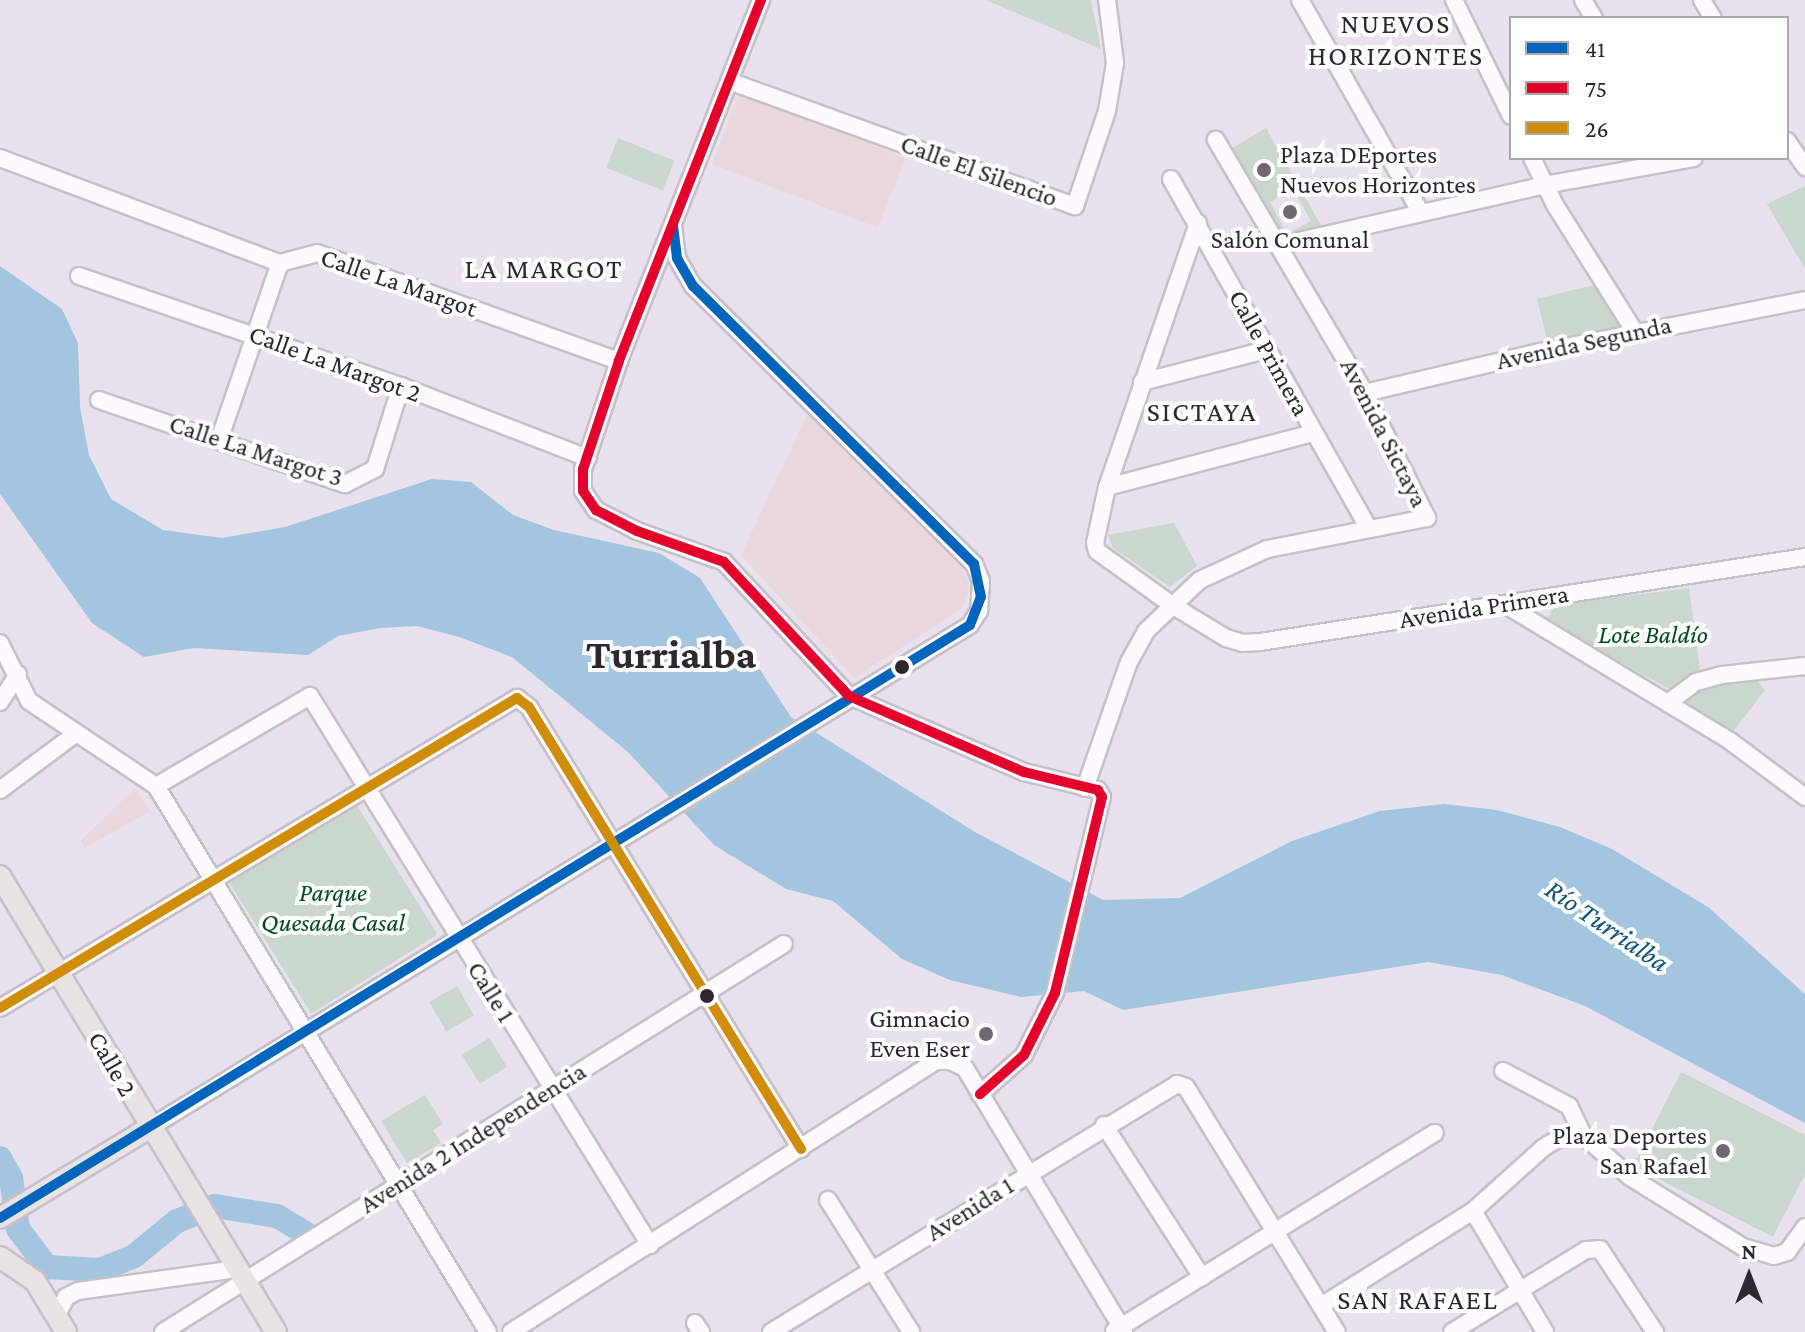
<!DOCTYPE html>
<meta charset="utf-8">
<style>
body{margin:0}
#map{position:relative;width:1805px;height:1332px;overflow:hidden;background:#e9e1ed;font-family:"Crimson Pro",serif}
div>[style]{position:absolute}
[style*='--x']{left:calc(var(--x)*1px);top:calc(var(--y)*1px);width:calc(var(--w)*1px);rotate:calc(var(--a)*1deg)}
.education>*{inset:0;background:#ebd8dc;transform-origin:0 0}
.green>*{inset:0;background:#c9d7cd;transform-origin:0 0}
.water>*{inset:0;background:#a2c6df}
.river>*{height:24px;margin:-12px;padding:0 12px;transform-origin:12px;border-radius:12px;background:#a2c6df}
.roads{filter:drop-shadow(2px 0 #c6c0c9) drop-shadow(-2px 0 #c6c0c9) drop-shadow(0 2px #c6c0c9) drop-shadow(0 -2px #c6c0c9)}
.minor>*{height:16px;margin:-8px;padding:0 8px;transform-origin:8px;border-radius:8px;background:#fcfafc}
.major>*{height:20px;margin:-10px;padding:0 10px;transform-origin:10px;border-radius:10px;background:#e9e3e3}
.bus-1>*{height:10px;margin:-5px;padding:0 5px;transform-origin:5px;border-radius:5px;background:#0065bd}
.bus-2>*{height:10px;margin:-5px;padding:0 5px;transform-origin:5px;border-radius:5px;background:#e4002b}
.bus-3>*{height:10px;margin:-5px;padding:0 5px;transform-origin:5px;border-radius:5px;background:#cf8d09}
.dots>*{width:22px;height:22px;translate:-50% -50%;box-sizing:border-box;border:4px solid #fff;border-radius:50%}
span{translate:-50% -50%;white-space:nowrap;text-align:center;line-height:1.15;-webkit-text-stroke:8px #fff;paint-order:stroke}
.poi-label{font-size:26px;color:#2d272f}
.left{translate:0 -50%;text-align:left}
.right{translate:-100% -50%;text-align:right}
.street-label{font-size:26px;color:#2d272f}
.park-label{font-size:26px;color:#004b1c;font-style:italic}
.neighbourhood-label{font-size:28px;color:#2d272f;letter-spacing:2px}
.water-label{font-size:28px;color:#125675;font-style:italic}
.town-label{font-size:42px;color:#2d272f;font-weight:700}
.legend{position:absolute;left:1509px;top:16px;width:280px;height:144px;box-sizing:border-box;background:#fff;border:2px solid #aba9ac;margin:0;padding:10px 14px;list-style:none;font-size:24px;color:#2d272f}
.legend li{display:flex;align-items:center;gap:16px;height:40px}
.legend b{width:40px;border:2px solid #aba9ac}
.north{position:absolute;left:1709px;top:1236px;width:80px;height:80px;-webkit-text-stroke:6px #fff;paint-order:stroke;rotate:0deg;font-size:22px;font-weight:700;line-height:32px;text-align:center;color:#2d272f}
.north::after{content:'';display:block;margin:auto;width:28px;height:36px;background:#2d272f;clip-path:polygon(50% 0,100% 100%,50% 72%,0 100%)}
</style>
<div id="map">
<div class="education">
<i style="left:739px;top:94px;width:178px;height:75px;rotate:21deg"></i>
<i style="clip-path:polygon(807px 415px,963px 569px,970px 588px,963px 608px,854px 678px,741px 555px)"></i>
<i style="clip-path:polygon(135px 788px,150px 811px,85px 848px,81px 840px)"></i>
</div>
<div class="green">
<i style="clip-path:polygon(986px 0,1091px 0,1101px 49px)"></i>
<i style="clip-path:polygon(evenodd,1266px 128px,1323px 229px,1282px 240px,1227px 151px,1266px 128px,1293px 189px,1311px 221px,1287px 234px,1270px 202px,1293px 189px)"></i>
<i style="left:618px;top:138px;width:61px;height:32px;rotate:22deg"></i>
<i style="clip-path:polygon(1805px 186px,1805px 269px,1767px 204px)"></i>
<i style="clip-path:polygon(1598px 284px,1619px 313px,1618px 329px,1548px 343px,1537px 299px)"></i>
<i style="clip-path:polygon(1174px 523px,1197px 566px,1170px 587px,1113px 548px,1108px 535px)"></i>
<i style="clip-path:polygon(1689px 588px,1700px 670px,1669px 689px,1551px 624px,1548px 617px,1555px 605px)"></i>
<i style="clip-path:polygon(1751px 673px,1765px 690px,1732px 733px,1675px 699px,1713px 678px)"></i>
<i style="left:356px;top:804px;width:154px;height:149px;rotate:58deg"></i>
<i style="left:457px;top:986px;width:34px;height:32px;rotate:60deg"></i>
<i style="left:489px;top:1038px;width:34px;height:32px;rotate:58deg"></i>
<i style="clip-path:polygon(1681px 1072px,1805px 1135px,1805px 1174px,1773px 1237px,1633px 1166px)"></i>
<i style="clip-path:polygon(425px 1095px,443px 1124px,433px 1130px,441px 1143px,407px 1163px,381px 1121px)"></i>
</div>
<div class="water">
<i style="clip-path:polygon(0 266px,62px 309px,78px 343px,80px 407px,89px 455px,111px 499px,163px 530px,222px 538px,285px 527px,432px 479px,471px 482px,513px 515px,554px 530px,659px 553px,700px 578px,791px 717px,975px 832px,1103px 900px,1180px 898px,1292px 841px,1380px 811px,1444px 804px,1497px 810px,1560px 827px,1612px 849px,1708px 907px,1805px 994px,1805px 1123px,1585px 1006px,1502px 975px,1428px 962px,1123px 1010px,1084px 991px,1021px 997px,950px 980px,902px 959px,833px 901px,786px 889px,714px 845px,628px 752px,512px 657px,459px 637px,417px 626px,380px 628px,338px 636px,308px 655px,194px 648px,144px 657px,92px 623px,0 494px)"></i>
</div>
<div class="river">
<i style="--x:0;--y:1158;--w:23;--a:61"></i>
<i style="--x:11;--y:1178;--w:51;--a:82.2"></i>
<i style="--x:18;--y:1229;--w:48;--a:52.7"></i>
<i style="--x:47;--y:1267;--w:53;--a:3.2"></i>
<i style="--x:100;--y:1270;--w:35;--a:-22"></i>
<i style="--x:133;--y:1257;--w:57;--a:-39.3"></i>
<i style="--x:177;--y:1221;--w:41;--a:-21.5"></i>
<i style="--x:215;--y:1206;--w:63;--a:9.2"></i>
<i style="--x:277;--y:1216;--w:33;--a:31"></i>
</div>
<div class="roads">
<div class="minor">
<i style="--x:761;--y:0;--w:388;--a:111.5"></i>
<i style="--x:619;--y:361;--w:114;--a:108.4"></i>
<i style="--x:583;--y:469;--w:22;--a:90"></i>
<i style="--x:583;--y:491;--w:23;--a:56"></i>
<i style="--x:596;--y:510;--w:46;--a:27.1"></i>
<i style="--x:637;--y:531;--w:92;--a:19.6"></i>
<i style="--x:724;--y:562;--w:183;--a:47"></i>
<i style="--x:849;--y:696;--w:191;--a:23.5"></i>
<i style="--x:1024;--y:772;--w:76;--a:13.7"></i>
<i style="--x:1098;--y:790;--w:8;--a:60"></i>
<i style="--x:1102;--y:797;--w:202;--a:103.5"></i>
<i style="--x:1055;--y:993;--w:69;--a:116.6"></i>
<i style="--x:1024;--y:1055;--w:59;--a:138.4"></i>
<i style="--x:1300;--y:0;--w:243;--a:60.4"></i>
<i style="--x:1454;--y:0;--w:129;--a:63.8"></i>
<i style="--x:1583;--y:0;--w:21;--a:59"></i>
<i style="--x:1702;--y:0;--w:21;--a:59"></i>
<i style="--x:729;--y:81;--w:368;--a:19.9"></i>
<i style="--x:1075;--y:206;--w:100;--a:-71.4"></i>
<i style="--x:1107;--y:111;--w:49;--a:-80.5"></i>
<i style="--x:1115;--y:63;--w:64;--a:-97.2"></i>
<i style="--x:1787;--y:141;--w:32;--a:55"></i>
<i style="--x:0;--y:158;--w:299;--a:20.6"></i>
<i style="--x:280;--y:263;--w:38;--a:-15"></i>
<i style="--x:317;--y:253;--w:321;--a:19.7"></i>
<i style="--x:1532;--y:158;--w:52;--a:63.9"></i>
<i style="--x:1555;--y:205;--w:150;--a:57.8"></i>
<i style="--x:1171;--y:179;--w:400;--a:60.5"></i>
<i style="--x:1198;--y:223;--w:279;--a:109"></i>
<i style="--x:1107;--y:487;--w:57;--a:102.1"></i>
<i style="--x:1095;--y:543;--w:8;--a:76"></i>
<i style="--x:1097;--y:551;--w:92;--a:35.8"></i>
<i style="--x:1172;--y:605;--w:63;--a:31.4"></i>
<i style="--x:1226;--y:638;--w:17;--a:17"></i>
<i style="--x:1242;--y:643;--w:18;--a:-3"></i>
<i style="--x:1260;--y:642;--w:552;--a:-8.86"></i>
<i style="--x:1281;--y:245;--w:271;--a:-12.8"></i>
<i style="--x:1545;--y:185;--w:151;--a:-10.3"></i>
<i style="--x:79;--y:276;--w:340;--a:18.9"></i>
<i style="--x:401;--y:386;--w:200;--a:21.1"></i>
<i style="--x:1142;--y:382;--w:128;--a:-14.5"></i>
<i style="--x:1365;--y:393;--w:180;--a:-13.2"></i>
<i style="--x:1540;--y:352;--w:270;--a:-11.1"></i>
<i style="--x:99;--y:400;--w:260;--a:18.9"></i>
<i style="--x:345;--y:484;--w:34;--a:-27"></i>
<i style="--x:375;--y:469;--w:87;--a:-72.6"></i>
<i style="--x:219;--y:440;--w:187;--a:-71"></i>
<i style="--x:1107;--y:487;--w:213;--a:-14.7"></i>
<i style="--x:1504;--y:604;--w:264;--a:31.2"></i>
<i style="--x:1730;--y:741;--w:94;--a:36.7"></i>
<i style="--x:0;--y:643;--w:65;--a:63.4"></i>
<i style="--x:29;--y:701;--w:153;--a:33.8"></i>
<i style="--x:156;--y:786;--w:639;--a:58.7"></i>
<i style="--x:0;--y:702;--w:33;--a:-57"></i>
<i style="--x:1668;--y:703;--w:35;--a:-37"></i>
<i style="--x:1696;--y:682;--w:27;--a:-15"></i>
<i style="--x:1722;--y:675;--w:83;--a:-6.2"></i>
<i style="--x:156;--y:786;--w:178;--a:-30.3"></i>
<i style="--x:310;--y:696;--w:646;--a:58.23"></i>
<i style="--x:1085;--y:788;--w:133;--a:-70.8"></i>
<i style="--x:1129;--y:662;--w:35;--a:-61"></i>
<i style="--x:1146;--y:631;--w:74;--a:-43.4"></i>
<i style="--x:1200;--y:580;--w:74;--a:-24.8"></i>
<i style="--x:1267;--y:549;--w:163;--a:-11"></i>
<i style="--x:1427;--y:518;--w:140;--a:-116.4"></i>
<i style="--x:1365;--y:393;--w:294;--a:-120.5"></i>
<i style="--x:0;--y:790;--w:94;--a:-36.7"></i>
<i style="--x:0;--y:1008;--w:603;--a:-30.95"></i>
<i style="--x:517;--y:698;--w:15;--a:37"></i>
<i style="--x:529;--y:707;--w:519;--a:58.39"></i>
<i style="--x:1503;--y:1071;--w:75;--a:27.9"></i>
<i style="--x:1569;--y:1106;--w:32;--a:64"></i>
<i style="--x:1583;--y:1135;--w:63;--a:41.8"></i>
<i style="--x:1630;--y:1177;--w:133;--a:31.8"></i>
<i style="--x:1743;--y:1247;--w:32;--a:16"></i>
<i style="--x:1774;--y:1256;--w:14;--a:-17"></i>
<i style="--x:1787;--y:1252;--w:31;--a:-54"></i>
<i style="--x:1104;--y:1125;--w:181;--a:57.2"></i>
<i style="--x:149;--y:1128;--w:963;--a:-31.49"></i>
<i style="--x:970;--y:625;--w:17;--a:-57"></i>
<i style="--x:979;--y:611;--w:30;--a:-86"></i>
<i style="--x:981;--y:581;--w:18;--a:-112"></i>
<i style="--x:974;--y:564;--w:395;--a:-135.3"></i>
<i style="--x:693;--y:286;--w:32;--a:-120"></i>
<i style="--x:677;--y:258;--w:32;--a:-97"></i>
<i style="--x:828;--y:1200;--w:156;--a:57.8"></i>
<i style="--x:1473;--y:1211;--w:141;--a:59.2"></i>
<i style="--x:1321;--y:1306;--w:179;--a:-32"></i>
<i style="--x:1473;--y:1211;--w:94;--a:-42"></i>
<i style="--x:1543;--y:1148;--w:19;--a:-32"></i>
<i style="--x:1559;--y:1138;--w:24;--a:-7"></i>
<i style="--x:56;--y:1317;--w:22;--a:-63"></i>
<i style="--x:66;--y:1297;--w:13;--a:-27"></i>
<i style="--x:78;--y:1291;--w:160;--a:-7.9"></i>
<i style="--x:695;--y:1323;--w:11;--a:56"></i>
<i style="--x:1114;--y:1331;--w:377;--a:-31.7"></i>
<i style="--x:163;--y:1332;--w:732;--a:-32"></i>
<i style="--x:511;--y:1332;--w:504;--a:-32.52"></i>
<i style="--x:936;--y:1061;--w:15;--a:0"></i>
<i style="--x:951;--y:1061;--w:16;--a:27"></i>
<i style="--x:965;--y:1068;--w:308;--a:58.9"></i>
<i style="--x:771;--y:1332;--w:476;--a:-31.4"></i>
<i style="--x:1177;--y:1084;--w:9;--a:18"></i>
<i style="--x:1186;--y:1087;--w:288;--a:58.4"></i>
<i style="--x:1452;--y:1332;--w:157;--a:-31.5"></i>
<i style="--x:1586;--y:1250;--w:14;--a:-4"></i>
<i style="--x:1600;--y:1249;--w:100;--a:56.5"></i>
</div>
<div class="major">
<i style="--x:0;--y:876;--w:533;--a:58.82"></i>
<i style="--x:0;--y:1218;--w:174;--a:-31.1"></i>
<i style="--x:0;--y:1257;--w:42;--a:34.4"></i>
<i style="--x:35;--y:1281;--w:60;--a:58.7"></i>
</div>
</div>
<div class="bus-1">
<i style="--x:0;--y:1218;--w:1137;--a:-31.44"></i>
<i style="--x:970;--y:625;--w:30;--a:-69"></i>
<i style="--x:981;--y:597;--w:34;--a:-102"></i>
<i style="--x:974;--y:564;--w:395;--a:-135.3"></i>
<i style="--x:693;--y:286;--w:32;--a:-120"></i>
<i style="--x:677;--y:258;--w:32;--a:-97"></i>
</div>
<div class="bus-2">
<i style="--x:761;--y:0;--w:388;--a:111.5"></i>
<i style="--x:619;--y:361;--w:114;--a:108.4"></i>
<i style="--x:583;--y:469;--w:22;--a:90"></i>
<i style="--x:583;--y:491;--w:23;--a:56"></i>
<i style="--x:596;--y:510;--w:46;--a:27.1"></i>
<i style="--x:637;--y:531;--w:92;--a:19.6"></i>
<i style="--x:724;--y:562;--w:183;--a:47"></i>
<i style="--x:849;--y:696;--w:191;--a:23.5"></i>
<i style="--x:1024;--y:772;--w:76;--a:13.7"></i>
<i style="--x:1098;--y:790;--w:8;--a:60"></i>
<i style="--x:1102;--y:797;--w:202;--a:103.5"></i>
<i style="--x:1055;--y:993;--w:69;--a:116.6"></i>
<i style="--x:1024;--y:1055;--w:59;--a:138.4"></i>
</div>
<div class="bus-3">
<i style="--x:0;--y:1008;--w:603;--a:-30.95"></i>
<i style="--x:517;--y:698;--w:15;--a:37"></i>
<i style="--x:529;--y:707;--w:519;--a:58.39"></i>
</div>
<div class="dots">
<i style="left:1264px;top:170px;background:#6f6872"></i>
<i style="left:1290px;top:212px;background:#6f6872"></i>
<i style="left:902px;top:667px;background:#2d272f"></i>
<i style="left:707px;top:996px;background:#2d272f"></i>
<i style="left:986px;top:1034px;background:#6f6872"></i>
<i style="left:1723px;top:1151px;background:#6f6872"></i>
</div>
<div class="poi-label">
<span class="left" style="left:1280px;top:170px">Plaza DEportes<br>Nuevos Horizontes</span>
<span style="left:1290px;top:240px">Salón Comunal</span>
<span class="right" style="left:970px;top:1034px">Gimnacio<br>Even Eser</span>
<span class="right" style="left:1707px;top:1151px">Plaza Deportes<br>San Rafael</span>
</div>
<div class="street-label">
<span style="left:979px;top:171px;rotate:20deg">Calle El Silencio</span>
<span style="left:399px;top:283px;rotate:19deg">Calle La Margot</span>
<span style="left:1584px;top:343px;rotate:-12deg">Avenida Segunda</span>
<span style="left:1269px;top:353px;rotate:61deg">Calle Primera</span>
<span style="left:335px;top:364px;rotate:20deg">Calle La Margot 2</span>
<span style="left:1384px;top:433px;rotate:63deg">Avenida Sictaya</span>
<span style="left:256px;top:451px;rotate:18deg">Calle La Margot 3</span>
<span style="left:1484px;top:607px;rotate:-9deg">Avenida Primera</span>
<span style="left:491px;top:992px;rotate:58deg">Calle 1</span>
<span style="left:112px;top:1064px;rotate:60deg">Calle 2</span>
<span style="left:473px;top:1138px;rotate:-32deg">Avenida 2 Independencia</span>
<span style="left:970px;top:1209px;rotate:-32deg">Avenida 1</span>
</div>
<div class="park-label">
<span style="left:1653px;top:635px">Lote Baldío</span>
<span style="left:333px;top:908px">Parque<br>Quesada Casal</span>
</div>
<div class="neighbourhood-label">
<span style="left:1396px;top:40px">NUEVOS<br>HORIZONTES</span>
<span style="left:544px;top:269px">LA MARGOT</span>
<span style="left:1202px;top:412px">SICTAYA</span>
<span style="left:1418px;top:1300px">SAN RAFAEL</span>
</div>
<div class="water-label">
<span style="left:1607px;top:926px;rotate:34deg">Río Turrialba</span>
</div>
<div class="town-label">
<span style="left:671px;top:654px">Turrialba</span>
</div>
<ul class="legend">
<li><b style="height:10px;background:#0065bd"></b>41</li>
<li><b style="height:10px;background:#e4002b"></b>75</li>
<li><b style="height:10px;background:#cf8d09"></b>26</li>
</ul>
<div class="north">N</div>
</div>
